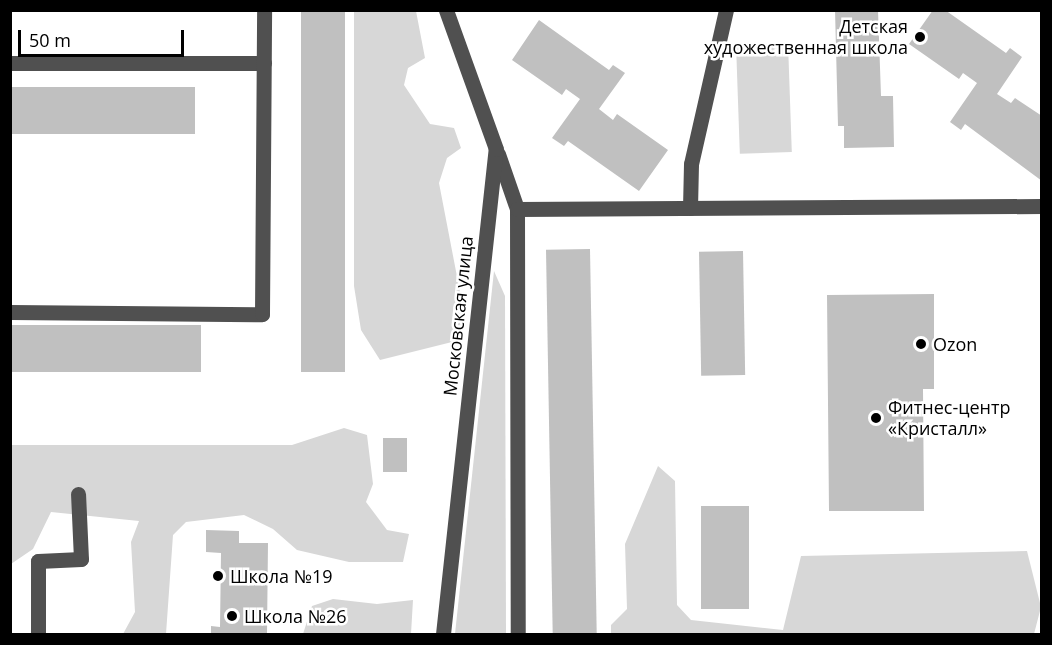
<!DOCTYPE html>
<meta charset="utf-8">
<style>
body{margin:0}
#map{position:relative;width:1052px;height:645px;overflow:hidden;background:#fff;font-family:"Open Sans",sans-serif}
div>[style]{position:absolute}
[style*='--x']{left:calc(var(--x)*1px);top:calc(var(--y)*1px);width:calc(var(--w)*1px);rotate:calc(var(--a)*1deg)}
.green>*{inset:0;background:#d7d7d7;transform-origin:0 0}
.building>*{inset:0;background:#c0c0c0;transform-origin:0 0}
.minor>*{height:15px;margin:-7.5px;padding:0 7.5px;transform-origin:7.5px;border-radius:7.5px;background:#505050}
.dots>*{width:16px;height:16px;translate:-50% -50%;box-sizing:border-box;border:3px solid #fff;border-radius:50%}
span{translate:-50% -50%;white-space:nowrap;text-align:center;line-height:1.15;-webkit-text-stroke:5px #fff;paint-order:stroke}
.poi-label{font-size:18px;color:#000}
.right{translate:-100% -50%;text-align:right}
.left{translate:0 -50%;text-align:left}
.street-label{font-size:18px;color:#000}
.frame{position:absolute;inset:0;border:12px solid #000;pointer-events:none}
.scale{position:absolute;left:18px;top:30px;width:166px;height:27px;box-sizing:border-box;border:3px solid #000;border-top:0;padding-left:8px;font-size:18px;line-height:21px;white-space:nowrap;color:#000;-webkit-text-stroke:4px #fff;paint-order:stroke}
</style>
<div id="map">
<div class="green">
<i style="clip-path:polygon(354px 11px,416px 11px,425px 58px,408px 68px,404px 85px,430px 124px,454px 128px,461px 148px,447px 158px,439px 183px,465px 318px,456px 341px,380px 360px,361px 330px,354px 286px)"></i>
<i style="left:788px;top:43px;width:109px;height:52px;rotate:88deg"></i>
<i style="clip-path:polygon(494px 271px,505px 296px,506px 634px,455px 634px)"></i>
<i style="clip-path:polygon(344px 428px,367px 435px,373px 484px,366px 502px,387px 530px,409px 534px,403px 562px,349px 562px,297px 550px,273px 529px,244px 515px,186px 522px,173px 535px,166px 634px,123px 634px,135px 612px,131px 542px,139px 521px,51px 512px,33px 549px,11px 564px,11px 445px,292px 445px)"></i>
<i style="clip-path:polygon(658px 466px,675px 481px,677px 605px,691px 620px,783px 630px,801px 556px,1027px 551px,1041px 607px,1034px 634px,611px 634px,611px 625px,627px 609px,625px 544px)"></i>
<i style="clip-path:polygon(333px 599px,377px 604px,413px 600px,411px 634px,303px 634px,312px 606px)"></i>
</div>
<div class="building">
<i style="left:301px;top:10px;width:44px;height:362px"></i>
<i style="clip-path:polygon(835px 10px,878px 10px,881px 96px,893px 96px,894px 147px,844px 148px,844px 126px,838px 126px)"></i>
<i style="clip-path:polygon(933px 10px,945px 10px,1006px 53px,1010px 48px,1022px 57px,997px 94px,1011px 103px,1015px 98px,1042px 116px,1042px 181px,965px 124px,961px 130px,950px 122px,977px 83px,963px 73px,959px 79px,909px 44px)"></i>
<i style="clip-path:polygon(539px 20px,609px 70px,613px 65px,625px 73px,599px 109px,613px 120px,617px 114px,668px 150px,639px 191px,568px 141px,564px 146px,552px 138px,580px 99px,566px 89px,562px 95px,512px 60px)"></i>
<i style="left:10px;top:87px;width:185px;height:47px"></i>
<i style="left:590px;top:249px;width:385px;height:44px;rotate:89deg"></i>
<i style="left:743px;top:251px;width:124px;height:44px;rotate:89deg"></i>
<i style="clip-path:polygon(934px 294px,934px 389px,923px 389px,924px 511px,829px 511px,827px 295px)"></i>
<i style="left:10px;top:325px;width:191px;height:47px"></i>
<i style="left:383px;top:438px;width:24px;height:34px"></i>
<i style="left:701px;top:506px;width:48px;height:103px"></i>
<i style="clip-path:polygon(206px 530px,239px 531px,239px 543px,268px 543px,267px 634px,211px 634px,211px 626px,220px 627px,221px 553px,206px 552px)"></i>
</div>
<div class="minor">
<i style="--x:10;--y:63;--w:254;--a:0"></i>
<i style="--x:498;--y:154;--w:58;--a:70.9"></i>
<i style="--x:517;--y:209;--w:425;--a:89.9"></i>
<i style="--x:690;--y:208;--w:44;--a:-88.7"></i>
<i style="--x:691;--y:164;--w:158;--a:-77.2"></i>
<i style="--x:517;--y:209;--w:525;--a:-0.33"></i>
<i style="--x:10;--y:312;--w:252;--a:0.5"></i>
<i style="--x:262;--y:314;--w:304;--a:-89.6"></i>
<i style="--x:38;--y:634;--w:73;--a:-90"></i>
<i style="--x:38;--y:561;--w:43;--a:-2.7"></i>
<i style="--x:81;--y:559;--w:65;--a:-92.6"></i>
<i style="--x:443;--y:634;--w:488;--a:-83.8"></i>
<i style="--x:496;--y:149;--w:148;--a:-109.8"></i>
</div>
<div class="dots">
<i style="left:920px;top:37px;background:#000"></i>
<i style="left:921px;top:344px;background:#000"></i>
<i style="left:876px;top:418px;background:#000"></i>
<i style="left:218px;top:576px;background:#000"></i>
<i style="left:232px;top:616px;background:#000"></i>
</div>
<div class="poi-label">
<span class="right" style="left:908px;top:37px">Детская<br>художественная школа</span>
<span class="left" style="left:933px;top:344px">Ozon</span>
<span class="left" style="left:888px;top:418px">Фитнес-центр<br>«Кристалл»</span>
<span class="left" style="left:230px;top:576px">Школа №19</span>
<span class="left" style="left:244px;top:616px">Школа №26</span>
</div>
<div class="street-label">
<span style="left:458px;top:316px;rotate:-84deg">Московская улица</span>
</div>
<div class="frame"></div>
<div class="scale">50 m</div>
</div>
